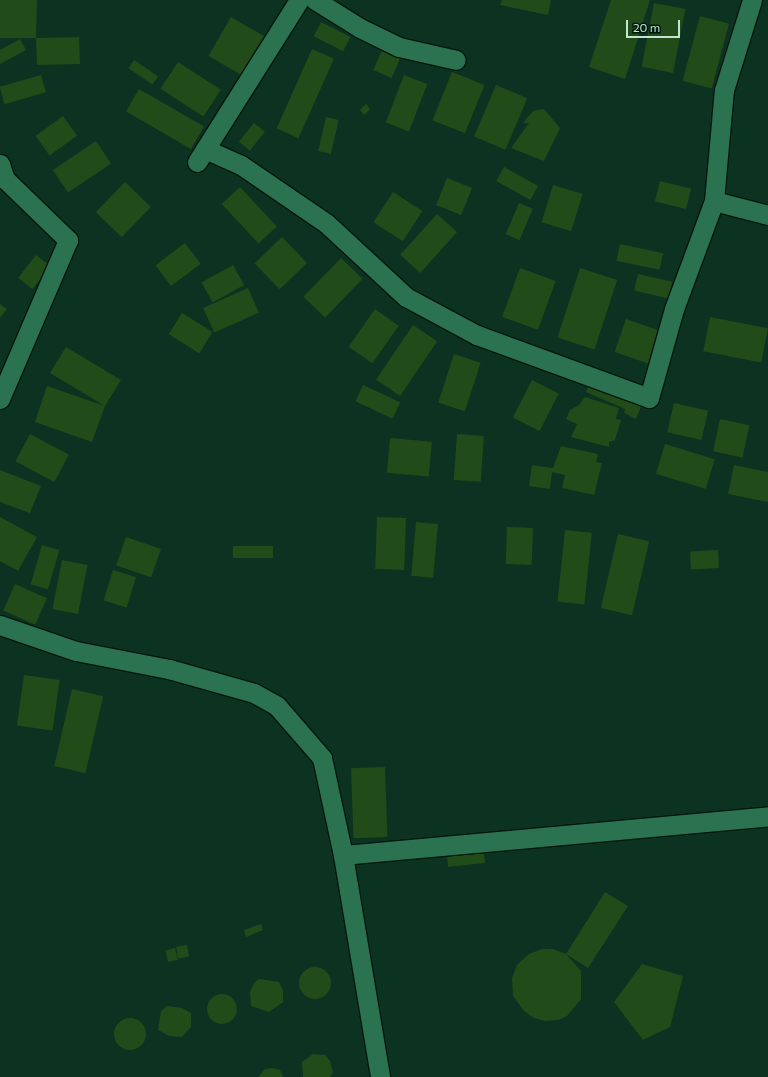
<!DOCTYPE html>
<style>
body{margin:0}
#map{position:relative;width:768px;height:1077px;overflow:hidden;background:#0c3221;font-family:Commissioner,sans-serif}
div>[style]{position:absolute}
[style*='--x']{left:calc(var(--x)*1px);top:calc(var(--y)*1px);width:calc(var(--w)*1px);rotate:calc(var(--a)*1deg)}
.building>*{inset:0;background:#224b1a;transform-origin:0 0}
.round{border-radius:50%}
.roads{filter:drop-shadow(1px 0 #03180d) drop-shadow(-1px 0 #03180d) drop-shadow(0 1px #03180d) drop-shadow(0 -1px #03180d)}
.street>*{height:19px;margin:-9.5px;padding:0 9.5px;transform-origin:9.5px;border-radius:9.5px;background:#2b7251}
span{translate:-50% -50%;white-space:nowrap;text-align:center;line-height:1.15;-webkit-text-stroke:3px #00190c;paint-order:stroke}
.scale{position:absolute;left:626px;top:20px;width:54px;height:18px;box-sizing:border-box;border:2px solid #c1e3d0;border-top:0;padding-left:5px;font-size:12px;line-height:14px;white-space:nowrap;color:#c1e3d0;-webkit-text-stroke:3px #00190c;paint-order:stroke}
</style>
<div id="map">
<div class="building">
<i style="clip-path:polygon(0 0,37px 0,36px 38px,79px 37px,80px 64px,37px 65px,36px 38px,0 38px)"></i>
<i style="clip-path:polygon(502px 0,551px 0,548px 15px,500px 5px)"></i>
<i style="clip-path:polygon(611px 0,650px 0,625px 79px,589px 67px)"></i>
<i style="left:654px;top:3px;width:32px;height:65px;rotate:11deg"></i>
<i style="left:700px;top:16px;width:30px;height:67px;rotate:15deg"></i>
<i style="left:231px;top:17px;width:40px;height:45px;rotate:30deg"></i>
<i style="left:321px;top:22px;width:33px;height:16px;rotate:27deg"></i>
<i style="clip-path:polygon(20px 39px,26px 50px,0 64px,0 50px)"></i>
<i style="left:383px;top:48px;width:20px;height:24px;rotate:24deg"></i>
<i style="left:312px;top:49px;width:24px;height:87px;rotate:24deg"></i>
<i style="left:134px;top:60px;width:29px;height:10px;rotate:34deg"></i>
<i style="left:178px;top:62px;width:51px;height:32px;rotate:33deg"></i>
<i style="left:452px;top:72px;width:35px;height:52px;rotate:22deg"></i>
<i style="left:41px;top:75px;width:18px;height:43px;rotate:74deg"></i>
<i style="left:404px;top:75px;width:25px;height:51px;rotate:21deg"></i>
<i style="left:496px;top:85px;width:34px;height:56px;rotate:23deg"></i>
<i style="left:139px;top:89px;width:75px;height:26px;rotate:30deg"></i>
<i style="clip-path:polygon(366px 104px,370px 109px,364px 115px,360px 110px)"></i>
<i style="clip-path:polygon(544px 109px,560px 128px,544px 161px,511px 148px,529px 123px,523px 123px,533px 111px)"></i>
<i style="left:63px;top:116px;width:24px;height:34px;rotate:54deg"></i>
<i style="left:326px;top:117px;width:13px;height:35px;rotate:13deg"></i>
<i style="left:254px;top:123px;width:14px;height:24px;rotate:39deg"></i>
<i style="left:96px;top:141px;width:27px;height:52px;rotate:56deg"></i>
<i style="left:504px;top:167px;width:39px;height:16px;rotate:29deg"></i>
<i style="left:447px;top:178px;width:27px;height:29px;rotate:22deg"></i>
<i style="left:660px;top:181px;width:32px;height:21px;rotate:14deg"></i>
<i style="left:125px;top:182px;width:36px;height:42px;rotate:44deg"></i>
<i style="left:553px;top:185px;width:31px;height:39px;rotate:17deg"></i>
<i style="left:240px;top:187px;width:54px;height:25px;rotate:47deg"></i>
<i style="left:393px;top:192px;width:35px;height:36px;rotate:33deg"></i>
<i style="left:519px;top:203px;width:15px;height:34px;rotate:23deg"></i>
<i style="left:437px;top:214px;width:27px;height:55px;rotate:42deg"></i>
<i style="left:282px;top:237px;width:36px;height:38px;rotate:46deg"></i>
<i style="left:185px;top:243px;width:26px;height:37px;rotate:53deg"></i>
<i style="left:620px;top:244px;width:44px;height:17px;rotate:12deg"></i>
<i style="left:36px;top:255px;width:18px;height:29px;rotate:38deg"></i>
<i style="left:341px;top:258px;width:30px;height:54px;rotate:44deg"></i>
<i style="left:233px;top:265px;width:23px;height:36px;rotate:61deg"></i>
<i style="left:520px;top:268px;width:38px;height:52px;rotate:20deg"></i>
<i style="left:580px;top:268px;width:39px;height:73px;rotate:18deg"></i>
<i style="left:638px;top:274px;width:35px;height:17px;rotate:13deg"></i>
<i style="left:248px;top:288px;width:27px;height:49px;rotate:66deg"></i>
<i style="clip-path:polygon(0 304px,7px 309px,0 318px)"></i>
<i style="left:375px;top:309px;width:29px;height:46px;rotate:35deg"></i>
<i style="left:182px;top:313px;width:36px;height:25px;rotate:32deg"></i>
<i style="left:710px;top:317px;width:59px;height:35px;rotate:11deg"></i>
<i style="left:626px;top:319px;width:43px;height:35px;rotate:19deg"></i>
<i style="left:413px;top:325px;width:29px;height:66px;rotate:34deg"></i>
<i style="clip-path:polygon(66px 347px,121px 380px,105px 406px,92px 442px,35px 422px,47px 386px,105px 406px,50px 373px)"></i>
<i style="left:454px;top:354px;width:28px;height:51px;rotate:18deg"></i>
<i style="left:532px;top:380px;width:30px;height:42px;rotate:27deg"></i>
<i style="clip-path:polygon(590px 383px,642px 404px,636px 419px,624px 413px,625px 409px,586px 392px)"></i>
<i style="left:363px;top:385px;width:41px;height:18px;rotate:25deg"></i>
<i style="clip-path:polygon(585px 397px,619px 408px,616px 419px,621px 420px,615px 440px,609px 442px,609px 447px,571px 437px,577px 424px,566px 419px,570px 410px,579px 405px)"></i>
<i style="left:674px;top:403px;width:35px;height:30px;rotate:13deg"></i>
<i style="left:720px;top:419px;width:30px;height:33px;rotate:12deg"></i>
<i style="left:30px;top:434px;width:44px;height:31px;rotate:28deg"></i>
<i style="left:457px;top:434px;width:27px;height:46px;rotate:4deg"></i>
<i style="left:390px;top:438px;width:42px;height:35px;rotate:5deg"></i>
<i style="left:665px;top:444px;width:52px;height:31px;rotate:17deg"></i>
<i style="clip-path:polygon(561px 446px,598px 454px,596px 462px,602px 463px,594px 495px,562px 488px,565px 475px,552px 472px,550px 489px,529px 486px,532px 465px,553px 468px)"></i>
<i style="clip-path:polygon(734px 465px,768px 472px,768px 502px,728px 494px)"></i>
<i style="clip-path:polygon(0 470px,41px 486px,30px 513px,0 502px)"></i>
<i style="clip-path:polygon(0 517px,37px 537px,18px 571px,0 561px)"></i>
<i style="left:377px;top:517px;width:29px;height:52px;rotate:2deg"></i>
<i style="left:416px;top:522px;width:22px;height:54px;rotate:5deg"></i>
<i style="left:507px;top:527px;width:26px;height:37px;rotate:2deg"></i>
<i style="left:565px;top:530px;width:27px;height:72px;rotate:6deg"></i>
<i style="left:618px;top:534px;width:32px;height:76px;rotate:13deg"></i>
<i style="left:126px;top:537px;width:37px;height:30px;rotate:19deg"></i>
<i style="left:42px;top:545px;width:18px;height:41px;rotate:16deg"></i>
<i style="left:233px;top:546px;width:40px;height:12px"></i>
<i style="left:718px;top:550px;width:18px;height:28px;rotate:87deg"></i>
<i style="left:62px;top:560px;width:26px;height:50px;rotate:11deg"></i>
<i style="left:113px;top:570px;width:24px;height:32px;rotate:17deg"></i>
<i style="left:15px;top:584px;width:35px;height:29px;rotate:24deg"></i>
<i style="left:24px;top:675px;width:36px;height:51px;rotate:8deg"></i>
<i style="left:72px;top:689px;width:32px;height:79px;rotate:13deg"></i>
<i style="left:385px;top:767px;width:70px;height:34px;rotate:88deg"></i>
<i style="left:483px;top:844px;width:19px;height:37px;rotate:84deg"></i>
<i style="clip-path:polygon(605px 892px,628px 906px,588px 968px,566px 954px,581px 971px,581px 999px,567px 1016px,558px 1020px,545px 1021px,534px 1018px,524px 1011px,513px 996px,512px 978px,517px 965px,529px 954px,542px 949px,553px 949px,566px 954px)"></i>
<i style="clip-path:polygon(261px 924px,263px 930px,246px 937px,244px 930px)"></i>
<i style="left:187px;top:945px;width:12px;height:11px;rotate:81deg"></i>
<i style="left:175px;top:948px;width:12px;height:10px;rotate:76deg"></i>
<i style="clip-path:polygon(642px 964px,683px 976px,670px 1027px,643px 1040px,614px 1002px)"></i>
<i class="round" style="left:299px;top:967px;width:32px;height:32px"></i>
<i style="clip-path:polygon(259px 979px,279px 982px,283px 991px,283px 1002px,269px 1012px,251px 1006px,250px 992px,254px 983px)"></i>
<i class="round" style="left:207px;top:994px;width:30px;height:30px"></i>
<i style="clip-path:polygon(167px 1006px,182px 1008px,191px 1013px,191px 1027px,182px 1037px,169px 1036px,158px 1030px,161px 1011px)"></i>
<i class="round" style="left:114px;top:1018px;width:32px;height:32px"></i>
<i style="clip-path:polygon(313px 1054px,325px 1055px,330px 1061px,333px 1072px,330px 1077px,303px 1077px,302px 1062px)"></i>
<i style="clip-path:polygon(273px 1068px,280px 1070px,283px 1077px,258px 1077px,265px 1069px)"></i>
</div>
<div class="roads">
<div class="street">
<i style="--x:315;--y:0;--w:53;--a:31.9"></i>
<i style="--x:360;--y:28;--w:43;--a:26"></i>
<i style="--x:399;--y:47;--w:58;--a:12.8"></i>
<i style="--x:205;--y:149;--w:39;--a:24"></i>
<i style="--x:241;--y:165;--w:103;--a:34.3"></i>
<i style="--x:326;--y:223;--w:109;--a:42.8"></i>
<i style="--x:406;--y:297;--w:81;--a:28.2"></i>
<i style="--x:477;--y:335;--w:183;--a:20.1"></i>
<i style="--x:649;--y:398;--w:92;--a:-74.3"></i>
<i style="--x:674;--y:309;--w:115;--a:-69.7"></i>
<i style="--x:714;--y:201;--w:111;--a:-84.9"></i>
<i style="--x:724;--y:90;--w:94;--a:-72.7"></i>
<i style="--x:197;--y:162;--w:191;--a:-57.8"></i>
<i style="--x:0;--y:164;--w:16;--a:72"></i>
<i style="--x:5;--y:179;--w:88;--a:44.1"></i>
<i style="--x:68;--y:240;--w:173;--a:113.2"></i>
<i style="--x:714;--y:201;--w:56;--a:14.5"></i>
<i style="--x:0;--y:625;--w:80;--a:18.9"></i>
<i style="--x:76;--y:651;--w:95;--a:11"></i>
<i style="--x:169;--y:669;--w:88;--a:15.8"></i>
<i style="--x:254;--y:693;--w:26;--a:29"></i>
<i style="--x:277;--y:706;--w:69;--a:49.1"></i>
<i style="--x:322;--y:758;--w:99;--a:77.8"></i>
<i style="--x:343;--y:855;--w:427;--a:-5.2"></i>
<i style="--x:343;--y:855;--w:225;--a:80.5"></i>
</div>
</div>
<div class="scale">20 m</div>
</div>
